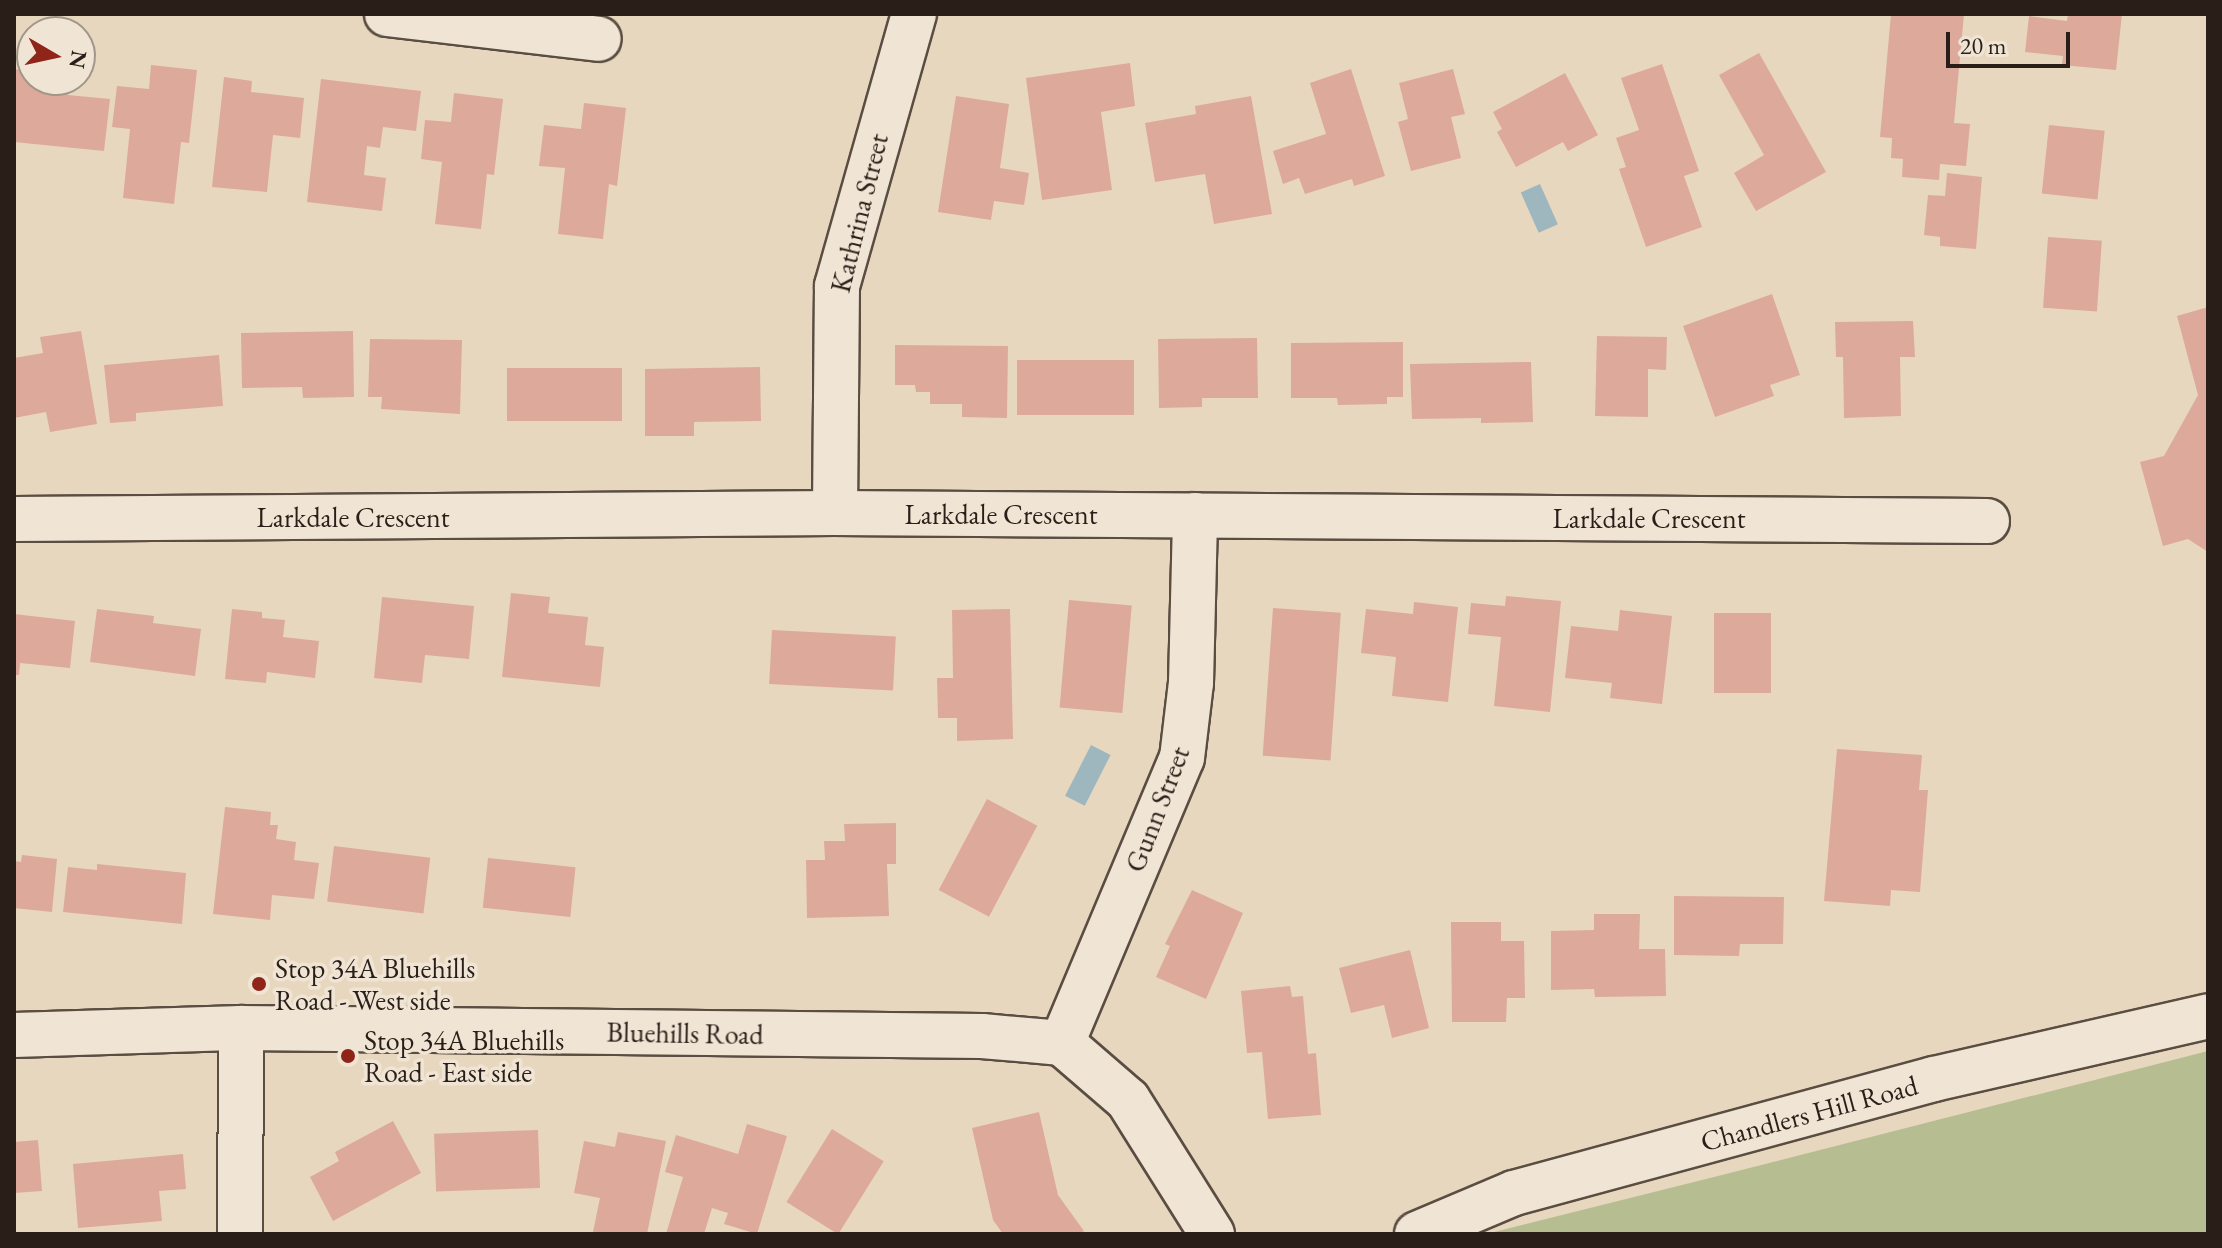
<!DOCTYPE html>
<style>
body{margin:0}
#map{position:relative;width:2222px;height:1248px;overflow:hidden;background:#e8d7bf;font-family:"EB Garamond",serif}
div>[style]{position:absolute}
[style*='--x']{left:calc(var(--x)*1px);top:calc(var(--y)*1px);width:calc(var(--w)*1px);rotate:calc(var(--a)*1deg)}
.green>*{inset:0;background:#b6be91}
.water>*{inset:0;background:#9eb6be;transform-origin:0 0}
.building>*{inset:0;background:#dda99b;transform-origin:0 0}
.roads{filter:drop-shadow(2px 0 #5a4d42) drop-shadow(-2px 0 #5a4d42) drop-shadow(0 2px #5a4d42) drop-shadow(0 -2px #5a4d42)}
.street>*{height:44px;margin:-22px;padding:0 22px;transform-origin:22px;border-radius:22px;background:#f0e5d5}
.secondary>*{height:44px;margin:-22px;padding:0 22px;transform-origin:22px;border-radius:22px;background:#f0e5d5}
.dots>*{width:22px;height:22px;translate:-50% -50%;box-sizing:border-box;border:4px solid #f0e5d5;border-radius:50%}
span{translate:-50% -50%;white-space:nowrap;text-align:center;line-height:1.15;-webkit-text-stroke:7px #f0e5d5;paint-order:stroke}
.street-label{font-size:28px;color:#2a1f18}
.poi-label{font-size:28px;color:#2a1f18}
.left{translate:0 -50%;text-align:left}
.frame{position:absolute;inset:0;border:16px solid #2a1f18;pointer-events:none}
.north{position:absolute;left:16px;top:16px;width:80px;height:80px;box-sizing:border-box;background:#f0e5d5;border:2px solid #a19689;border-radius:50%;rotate:99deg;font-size:22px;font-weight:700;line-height:32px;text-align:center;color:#2a1f18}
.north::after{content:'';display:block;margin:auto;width:28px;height:36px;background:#8f2418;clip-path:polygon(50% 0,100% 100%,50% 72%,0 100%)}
.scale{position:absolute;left:1946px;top:32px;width:124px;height:36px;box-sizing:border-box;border:4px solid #2a1f18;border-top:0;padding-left:10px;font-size:24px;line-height:28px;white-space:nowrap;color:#2a1f18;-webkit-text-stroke:6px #f0e5d5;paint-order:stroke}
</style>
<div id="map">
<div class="green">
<i style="clip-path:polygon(2208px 1051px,2208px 1234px,1486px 1234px,1710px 1178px)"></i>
</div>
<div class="water">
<i style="left:1540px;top:184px;width:44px;height:21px;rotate:66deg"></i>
<i style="left:1091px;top:745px;width:22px;height:57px;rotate:27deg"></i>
</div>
<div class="building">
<i style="clip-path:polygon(1891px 14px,1964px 14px,1954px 123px,1970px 124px,1966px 166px,1940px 164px,1939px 180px,1902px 177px,1903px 159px,1891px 158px,1892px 138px,1880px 137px)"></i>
<i style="clip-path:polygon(2068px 14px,2122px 14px,2116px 70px,2062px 65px,2063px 56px,2025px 52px,2029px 16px,2067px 21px)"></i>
<i style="clip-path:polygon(1759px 53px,1826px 172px,1756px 211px,1734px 173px,1764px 155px,1719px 75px)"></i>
<i style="clip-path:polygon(1130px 63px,1135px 106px,1101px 112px,1112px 190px,1042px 200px,1026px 78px)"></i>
<i style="clip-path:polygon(1662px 64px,1699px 171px,1684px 176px,1702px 227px,1646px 247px,1619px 169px,1626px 167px,1616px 138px,1639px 130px,1621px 78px)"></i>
<i style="clip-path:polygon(151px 65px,197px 70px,189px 143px,181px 142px,174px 204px,123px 198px,130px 129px,112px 127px,117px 86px,149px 89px)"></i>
<i style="clip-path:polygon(14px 69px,32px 71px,32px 80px,70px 80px,68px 95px,110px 99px,104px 151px,14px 142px)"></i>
<i style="clip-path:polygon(1351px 69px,1385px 176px,1354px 186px,1352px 179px,1305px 194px,1299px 178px,1283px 184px,1273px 151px,1326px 134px,1310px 83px)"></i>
<i style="clip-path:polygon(1453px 69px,1465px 114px,1451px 117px,1461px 158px,1411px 171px,1398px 122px,1408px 119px,1399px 83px)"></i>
<i style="clip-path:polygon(1565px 73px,1598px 135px,1568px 151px,1563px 142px,1516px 167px,1497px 132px,1502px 129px,1493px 112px)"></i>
<i style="clip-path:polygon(224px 77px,252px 81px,251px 92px,304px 98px,300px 138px,273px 135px,267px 192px,212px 187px)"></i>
<i style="clip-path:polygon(321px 79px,421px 91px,416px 131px,383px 127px,380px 148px,367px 146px,364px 175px,386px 178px,382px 211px,307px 202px)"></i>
<i style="clip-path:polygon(454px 93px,503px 99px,494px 175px,487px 174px,481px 229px,435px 224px,442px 162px,421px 159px,425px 120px,451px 122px)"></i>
<i style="clip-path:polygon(956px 96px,1009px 104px,1000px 168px,1029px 173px,1024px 205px,994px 201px,991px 220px,938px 212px)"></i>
<i style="clip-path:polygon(1251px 96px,1272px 214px,1214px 224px,1205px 174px,1155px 182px,1145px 123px,1196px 114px,1195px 106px)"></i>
<i style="clip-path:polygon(584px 103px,626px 108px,617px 186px,609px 184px,603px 239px,558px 234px,565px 168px,539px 166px,544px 125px,581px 129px)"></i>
<i style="left:2049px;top:125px;width:56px;height:69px;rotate:6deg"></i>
<i style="clip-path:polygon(1947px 173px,1982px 177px,1976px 249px,1940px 246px,1940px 237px,1924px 235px,1928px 195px,1945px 196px)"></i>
<i style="left:2048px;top:237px;width:54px;height:71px;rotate:4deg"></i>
<i style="clip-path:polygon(1772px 294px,1800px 375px,1770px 385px,1774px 396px,1715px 417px,1683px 326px)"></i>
<i style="clip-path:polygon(2208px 307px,2208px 552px,2188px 539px,2163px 546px,2140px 462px,2164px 456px,2198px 395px,2177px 316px)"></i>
<i style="clip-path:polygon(1913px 321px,1915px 357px,1900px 357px,1901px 416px,1844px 418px,1843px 357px,1836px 357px,1835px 322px)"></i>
<i style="clip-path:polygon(81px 331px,97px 424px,50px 432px,46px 412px,14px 418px,14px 358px,43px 353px,40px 337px)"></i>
<i style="clip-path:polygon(353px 331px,354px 397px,303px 398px,302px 387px,242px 388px,241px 333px)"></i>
<i style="clip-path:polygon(1597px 336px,1667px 337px,1666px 370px,1648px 369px,1648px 417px,1595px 416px)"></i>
<i style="clip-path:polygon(1257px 338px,1258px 398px,1202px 398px,1202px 407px,1159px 408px,1158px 339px)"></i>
<i style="clip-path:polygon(370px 339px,462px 340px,460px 414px,381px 409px,382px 397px,368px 397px)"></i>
<i style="clip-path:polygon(1403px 342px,1403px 397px,1387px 397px,1387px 404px,1338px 405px,1337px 398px,1291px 398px,1291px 343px)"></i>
<i style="clip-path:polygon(895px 345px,1008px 346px,1007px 418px,962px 417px,962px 404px,930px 404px,930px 392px,916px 392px,915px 385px,895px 385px)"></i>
<i style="clip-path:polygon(219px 355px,223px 406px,136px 413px,136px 421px,110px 423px,104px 365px)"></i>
<i style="left:1017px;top:360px;width:117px;height:55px"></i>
<i style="clip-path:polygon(1531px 362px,1533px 422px,1481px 423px,1481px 418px,1412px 419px,1410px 364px)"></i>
<i style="clip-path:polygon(760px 367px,761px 421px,694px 422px,694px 436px,645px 436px,645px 369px)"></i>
<i style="left:507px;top:368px;width:115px;height:53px"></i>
<i style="clip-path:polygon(511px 593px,550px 597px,548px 613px,588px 617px,585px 645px,604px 647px,600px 687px,502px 677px)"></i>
<i style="clip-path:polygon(1506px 596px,1561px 601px,1550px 712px,1494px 706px,1501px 637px,1468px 634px,1471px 603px,1505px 606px)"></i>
<i style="clip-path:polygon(382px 597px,474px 606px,469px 659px,425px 655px,422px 683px,374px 678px)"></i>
<i style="left:1069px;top:600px;width:63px;height:108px;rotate:5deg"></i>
<i style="clip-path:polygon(1414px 602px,1458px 607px,1448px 702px,1392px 696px,1396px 657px,1361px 653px,1366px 609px,1413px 614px)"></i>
<i style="left:1273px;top:608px;width:68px;height:148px;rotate:4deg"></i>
<i style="clip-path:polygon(97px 609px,154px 616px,153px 623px,201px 629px,195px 676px,90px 662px)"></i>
<i style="clip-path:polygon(232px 609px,262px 612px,262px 618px,285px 620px,283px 637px,319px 641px,315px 678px,267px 672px,266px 683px,225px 679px)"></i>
<i style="clip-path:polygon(1010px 609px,1013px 739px,957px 741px,957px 718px,938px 718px,937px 678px,953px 678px,952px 610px)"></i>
<i style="clip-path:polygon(1620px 610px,1672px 616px,1662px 704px,1610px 698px,1612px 683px,1565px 678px,1571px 626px,1618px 631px)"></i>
<i style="left:1714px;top:613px;width:57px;height:80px"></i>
<i style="clip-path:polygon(14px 614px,75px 621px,70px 668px,20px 663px,19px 675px,14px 675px)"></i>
<i style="left:772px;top:630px;width:124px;height:54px;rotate:3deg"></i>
<i style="clip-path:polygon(1837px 749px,1922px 755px,1919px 790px,1928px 790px,1920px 892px,1891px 890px,1890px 906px,1824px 901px)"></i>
<i style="left:987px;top:799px;width:57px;height:103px;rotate:28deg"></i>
<i style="clip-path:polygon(225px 807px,271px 812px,270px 825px,278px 825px,276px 839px,296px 842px,294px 860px,319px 863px,314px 899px,272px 895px,270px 920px,213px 914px)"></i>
<i style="clip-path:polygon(896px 823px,896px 864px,887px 864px,889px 916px,807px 918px,806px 860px,825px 860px,824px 841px,845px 841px,844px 824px)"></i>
<i style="left:334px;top:846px;width:97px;height:56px;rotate:7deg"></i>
<i style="clip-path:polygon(22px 855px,57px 859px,52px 912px,14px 908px,14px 861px,21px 862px)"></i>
<i style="left:488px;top:858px;width:88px;height:50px;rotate:6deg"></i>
<i style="clip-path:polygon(97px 864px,186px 873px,182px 924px,63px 912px,68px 867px,97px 870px)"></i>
<i style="clip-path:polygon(1192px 890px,1243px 913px,1206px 999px,1156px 977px,1170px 946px,1165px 944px)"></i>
<i style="clip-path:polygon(1674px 896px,1784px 897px,1783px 944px,1740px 944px,1739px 956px,1674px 955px)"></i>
<i style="clip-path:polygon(1594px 914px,1640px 914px,1639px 949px,1665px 949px,1666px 996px,1595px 997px,1594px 989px,1551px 990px,1551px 931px,1594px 930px)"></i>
<i style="clip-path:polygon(1451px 922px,1501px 922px,1501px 941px,1524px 941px,1525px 998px,1507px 998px,1506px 1022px,1452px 1022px)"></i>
<i style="clip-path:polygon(1410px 950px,1429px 1028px,1392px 1038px,1384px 1005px,1351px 1013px,1339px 968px)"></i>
<i style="clip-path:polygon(1290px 986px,1292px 997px,1303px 996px,1308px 1054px,1316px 1053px,1321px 1115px,1268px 1119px,1262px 1052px,1247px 1053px,1241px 991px)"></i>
<i style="clip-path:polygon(1039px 1112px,1058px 1195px,1084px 1231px,1080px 1234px,1003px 1234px,993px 1220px,972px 1128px)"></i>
<i style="clip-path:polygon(393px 1121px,421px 1173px,333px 1221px,310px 1177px,339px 1161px,335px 1152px)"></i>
<i style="clip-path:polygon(747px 1124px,787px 1136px,757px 1234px,724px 1224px,728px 1213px,712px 1208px,704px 1234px,666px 1234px,683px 1177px,665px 1172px,676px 1135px,738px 1154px)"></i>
<i style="left:832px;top:1129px;width:61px;height:86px;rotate:32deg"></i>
<i style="left:538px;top:1130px;width:58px;height:104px;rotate:88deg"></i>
<i style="clip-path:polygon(618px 1132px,666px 1141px,647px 1234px,593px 1232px,600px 1198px,574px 1193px,584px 1141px,615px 1147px)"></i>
<i style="clip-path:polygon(38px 1140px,42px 1191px,14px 1193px,14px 1142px)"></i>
<i style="clip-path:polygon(183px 1154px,186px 1189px,159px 1191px,162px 1221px,78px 1228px,73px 1164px)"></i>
</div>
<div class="roads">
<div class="street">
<i style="--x:387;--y:14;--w:213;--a:6.7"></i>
<i style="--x:835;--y:513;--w:227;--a:-89.5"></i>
<i style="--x:837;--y:286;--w:283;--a:-74.2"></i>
<i style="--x:14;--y:519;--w:821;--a:-0.42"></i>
<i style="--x:835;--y:513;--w:1152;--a:0.4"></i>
<i style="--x:14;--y:1035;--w:227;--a:-1.8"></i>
<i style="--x:241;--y:1028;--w:741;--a:0.62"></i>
<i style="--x:982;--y:1036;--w:80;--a:5"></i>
<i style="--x:1062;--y:1043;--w:87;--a:40.8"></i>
<i style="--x:1128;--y:1100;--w:158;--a:57.9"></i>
<i style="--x:1062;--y:1043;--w:309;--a:-67.2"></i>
<i style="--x:1182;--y:758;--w:76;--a:-83.2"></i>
<i style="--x:1191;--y:683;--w:168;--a:-88.6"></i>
<i style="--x:240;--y:1234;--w:206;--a:-89.7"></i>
</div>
<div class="secondary">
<i style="--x:1417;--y:1234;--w:105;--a:-22.9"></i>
<i style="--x:1514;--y:1193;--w:435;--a:-15.2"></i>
<i style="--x:1934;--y:1079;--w:281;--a:-12.9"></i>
</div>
</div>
<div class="dots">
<i style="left:259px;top:984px;background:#8f2418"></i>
<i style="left:348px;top:1056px;background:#8f2418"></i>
</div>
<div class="street-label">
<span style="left:859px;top:213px;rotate:-76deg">Kathrina Street</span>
<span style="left:1001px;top:514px">Larkdale Crescent</span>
<span style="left:353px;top:517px">Larkdale Crescent</span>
<span style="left:1649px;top:518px">Larkdale Crescent</span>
<span style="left:1157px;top:809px;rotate:-69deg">Gunn Street</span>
<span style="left:685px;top:1033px;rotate:1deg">Bluehills Road</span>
<span style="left:1809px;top:1113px;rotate:-15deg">Chandlers Hill Road</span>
</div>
<div class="poi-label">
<span class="left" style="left:275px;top:984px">Stop 34A Bluehills<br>Road - West side</span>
<span class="left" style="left:364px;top:1056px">Stop 34A Bluehills<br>Road - East side</span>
</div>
<div class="frame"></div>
<div class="north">N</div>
<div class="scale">20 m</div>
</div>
